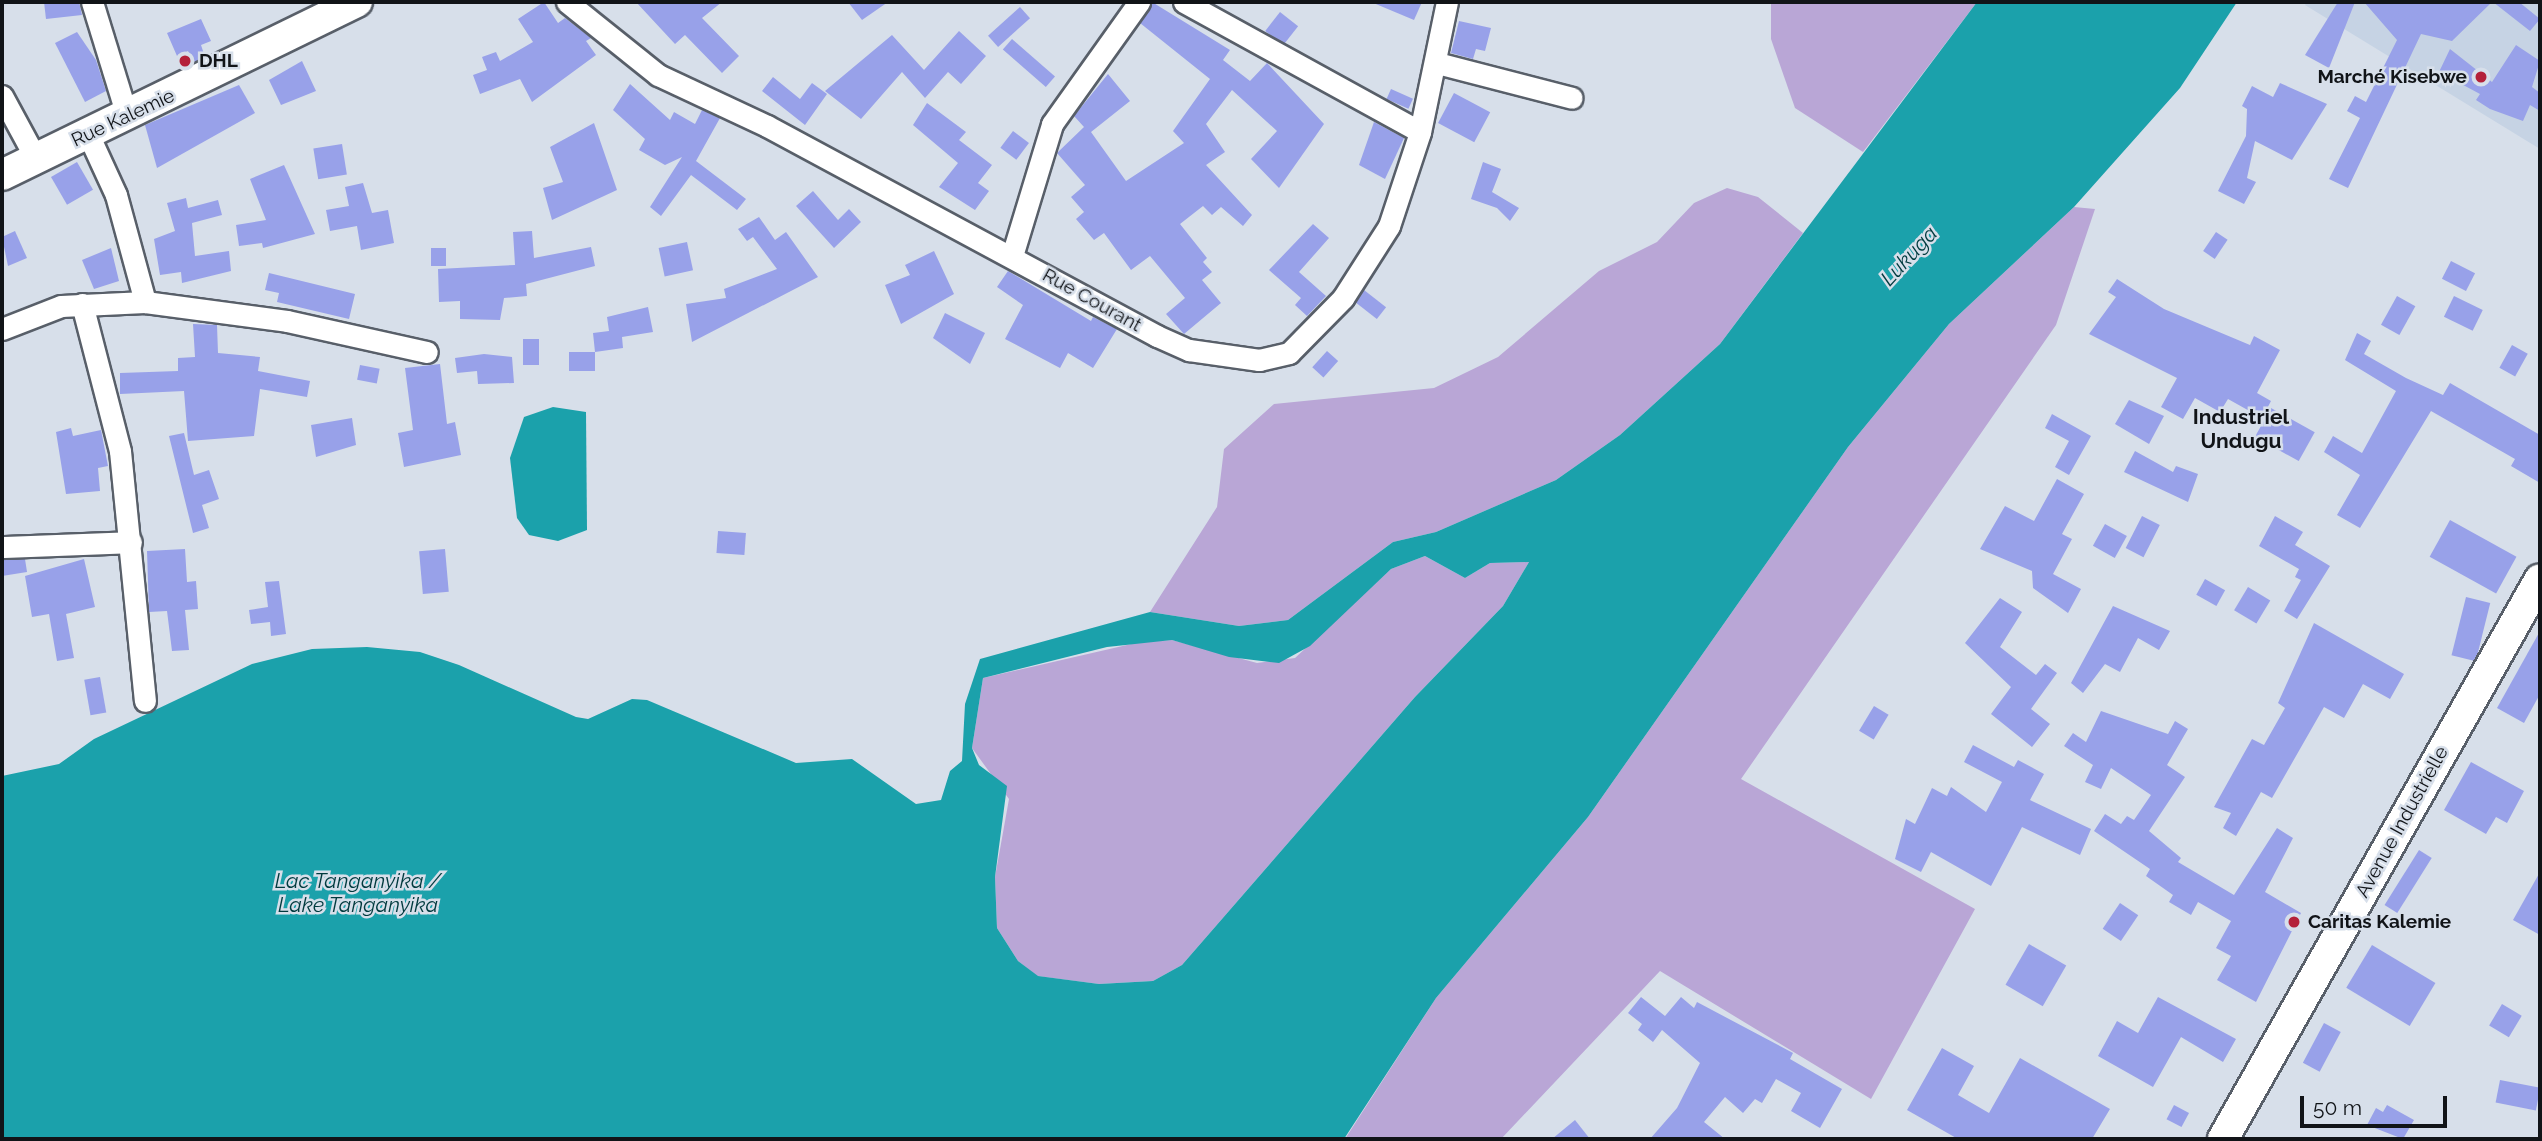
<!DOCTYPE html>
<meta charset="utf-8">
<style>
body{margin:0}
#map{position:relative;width:2542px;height:1141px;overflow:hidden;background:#d7dfea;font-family:Raleway,sans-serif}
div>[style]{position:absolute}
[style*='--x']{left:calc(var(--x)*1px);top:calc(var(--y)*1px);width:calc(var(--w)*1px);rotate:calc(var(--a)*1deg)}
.built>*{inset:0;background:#c6d3e4}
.green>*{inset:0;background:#b9a6d6}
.water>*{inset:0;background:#1ba1ab}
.building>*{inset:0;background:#98a1e9;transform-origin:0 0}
.roads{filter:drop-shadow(2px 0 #585f69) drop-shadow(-2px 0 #585f69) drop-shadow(0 2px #585f69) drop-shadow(0 -2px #585f69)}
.street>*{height:21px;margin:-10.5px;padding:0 10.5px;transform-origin:10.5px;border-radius:10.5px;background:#fff}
.secondary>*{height:30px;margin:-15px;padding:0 15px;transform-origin:15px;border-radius:15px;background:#fff}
.dots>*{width:19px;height:19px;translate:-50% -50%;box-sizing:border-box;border:4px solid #d7dfea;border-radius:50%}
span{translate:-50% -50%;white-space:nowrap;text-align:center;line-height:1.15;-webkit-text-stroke:5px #d7dfea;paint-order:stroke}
.poi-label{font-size:19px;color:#111418;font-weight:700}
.left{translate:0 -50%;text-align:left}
.right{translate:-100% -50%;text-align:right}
.street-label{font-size:19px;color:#111418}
.water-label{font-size:21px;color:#003a3e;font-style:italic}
.neighbourhood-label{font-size:21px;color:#111418;font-weight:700}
.frame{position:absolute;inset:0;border:4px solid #111418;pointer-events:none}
.scale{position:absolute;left:2300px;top:1096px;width:147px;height:32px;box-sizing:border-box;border:4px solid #111418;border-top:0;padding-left:9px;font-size:21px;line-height:24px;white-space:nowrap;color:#111418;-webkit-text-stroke:5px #d7dfea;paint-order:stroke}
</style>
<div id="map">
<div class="built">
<i style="clip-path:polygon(2307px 2px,2540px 2px,2540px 149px,2305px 5px)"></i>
</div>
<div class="green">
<i style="clip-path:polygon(1771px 2px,1977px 2px,1863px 152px,1795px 108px,1771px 39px)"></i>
<i style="clip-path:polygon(1727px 188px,1758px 197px,1803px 233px,1720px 344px,1620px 435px,1556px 480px,1436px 532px,1393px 542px,1288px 620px,1239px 626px,1150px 612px,1217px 507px,1224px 449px,1274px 404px,1434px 388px,1498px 357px,1599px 271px,1657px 242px,1694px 203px)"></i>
<i style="clip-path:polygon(2074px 207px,2095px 209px,2056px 325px,1741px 779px,1975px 909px,1871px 1099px,1660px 971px,1501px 1139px,1345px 1139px,1436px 998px,1588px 817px,1848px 447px,1949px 324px)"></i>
<i style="clip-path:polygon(1425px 556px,1465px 578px,1490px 563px,1529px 562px,1503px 606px,1415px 697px,1182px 965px,1153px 981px,1099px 984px,1037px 976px,1018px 961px,997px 928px,995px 877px,1009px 799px,972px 748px,983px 678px,1140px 642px,1172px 640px,1257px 663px,1295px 658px,1391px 569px)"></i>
</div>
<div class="water">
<i style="clip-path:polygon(evenodd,1977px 2px,2237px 2px,2180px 88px,2074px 207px,1949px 324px,1848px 447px,1588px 817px,1436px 998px,1344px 1139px,2px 1139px,2px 776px,59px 764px,94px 739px,252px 664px,312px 649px,367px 647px,420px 652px,459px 665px,576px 717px,588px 719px,632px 699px,647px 700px,796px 763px,852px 759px,916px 804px,941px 800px,950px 771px,962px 761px,965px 704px,980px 659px,1150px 612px,1239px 626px,1288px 620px,1393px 542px,1436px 532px,1556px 480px,1620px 435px,1720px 344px,1977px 2px,1425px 556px,1465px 578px,1490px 563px,1529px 562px,1503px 606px,1415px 697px,1182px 965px,1153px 981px,1099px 984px,1038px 976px,1018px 961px,997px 928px,995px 877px,1007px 786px,979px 765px,972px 748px,983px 678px,1107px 647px,1172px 640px,1229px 657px,1279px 663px,1310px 646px,1391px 569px,1425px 556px)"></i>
<i style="clip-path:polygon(553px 407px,586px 412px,587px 530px,558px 541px,529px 535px,517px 518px,510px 458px,524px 417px)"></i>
</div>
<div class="building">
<i style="clip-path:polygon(44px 2px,79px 2px,82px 15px,46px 19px)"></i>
<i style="clip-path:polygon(544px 2px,558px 23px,565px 18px,591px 38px,586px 41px,596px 55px,532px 102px,520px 79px,480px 94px,473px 75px,487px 70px,482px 57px,496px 52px,500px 61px,533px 42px,518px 19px)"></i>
<i style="clip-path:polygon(636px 2px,722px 2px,702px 18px,739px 56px,722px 73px,685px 35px,675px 44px)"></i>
<i style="clip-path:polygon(848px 2px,888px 2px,862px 20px)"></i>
<i style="clip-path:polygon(1152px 2px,1230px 50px,1223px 60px,1250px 81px,1267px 63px,1324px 124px,1279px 188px,1251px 159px,1277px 131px,1232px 90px,1206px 124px,1225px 152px,1206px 165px,1252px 215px,1243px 226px,1221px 207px,1212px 215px,1203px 206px,1180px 224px,1207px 258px,1203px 262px,1212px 272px,1202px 280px,1221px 303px,1184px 334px,1166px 314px,1185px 298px,1150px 256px,1131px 270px,1104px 233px,1094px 240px,1076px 219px,1084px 212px,1071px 197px,1085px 185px,1057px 153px,1084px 127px,1074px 116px,1108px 74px,1130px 101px,1091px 132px,1126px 181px,1184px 143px,1173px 131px,1210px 79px,1140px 23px)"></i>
<i style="clip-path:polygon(1371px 2px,1422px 2px,1414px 20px)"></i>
<i style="clip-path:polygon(2338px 2px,2355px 2px,2329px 68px,2305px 55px)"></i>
<i style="clip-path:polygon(2364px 2px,2492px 2px,2452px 41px,2421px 34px,2348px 188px,2329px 179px,2360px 118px,2347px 111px,2355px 96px,2366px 102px,2397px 40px)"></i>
<i style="clip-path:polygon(2493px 2px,2519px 2px,2540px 19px,2530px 31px)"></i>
<i style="left:1020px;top:7px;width:15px;height:43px;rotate:48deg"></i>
<i style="left:1280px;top:12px;width:23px;height:24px;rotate:38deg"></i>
<i style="clip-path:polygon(201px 19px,211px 41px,201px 45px,205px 57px,193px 63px,188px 51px,177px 56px,167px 33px)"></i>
<i style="clip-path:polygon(1459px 21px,1491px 28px,1485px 51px,1476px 49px,1473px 59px,1451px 53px)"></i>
<i style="clip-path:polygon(959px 31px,986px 56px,961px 84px,948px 72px,925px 98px,902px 72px,861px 119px,825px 91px,892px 35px,924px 70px)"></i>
<i style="clip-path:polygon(77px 32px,96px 60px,106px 91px,85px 102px,55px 43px)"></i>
<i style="left:1012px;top:39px;width:57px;height:14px;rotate:41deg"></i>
<i style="clip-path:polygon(2516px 45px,2540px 61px,2532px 87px,2540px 93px,2540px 111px,2530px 105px,2523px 121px,2490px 109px,2476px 100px,2480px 94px,2439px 72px,2450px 49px,2492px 82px)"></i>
<i style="clip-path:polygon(302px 61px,316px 91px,281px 105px,269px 80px)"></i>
<i style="clip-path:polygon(773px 77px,800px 99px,812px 83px,827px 94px,805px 125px,762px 91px)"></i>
<i style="clip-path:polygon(2280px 83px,2327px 104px,2292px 160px,2255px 141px,2247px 178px,2256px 182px,2244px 204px,2218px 191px,2246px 136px,2247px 109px,2242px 106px,2252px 86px,2273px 97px)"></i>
<i style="clip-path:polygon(630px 84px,670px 120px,674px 112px,695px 124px,702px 110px,720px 118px,696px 161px,746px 199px,737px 210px,691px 175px,661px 216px,650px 207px,682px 157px,665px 165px,639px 150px,645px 139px,613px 110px)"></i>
<i style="clip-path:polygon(239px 85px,255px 113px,157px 168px,145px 125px)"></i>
<i style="left:1391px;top:89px;width:24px;height:11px;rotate:24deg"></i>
<i style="left:1454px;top:93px;width:41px;height:34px;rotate:28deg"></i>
<i style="clip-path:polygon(927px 103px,966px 132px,959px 140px,992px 165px,978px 183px,989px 191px,975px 210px,939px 187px,958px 163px,913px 125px)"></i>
<i style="clip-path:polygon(1374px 122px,1404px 138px,1385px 179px,1359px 165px)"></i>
<i style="clip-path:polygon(594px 123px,617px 190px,552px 220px,543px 188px,563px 182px,550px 147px)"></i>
<i style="left:1013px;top:131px;width:20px;height:21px;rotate:37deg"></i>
<i style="left:342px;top:144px;width:31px;height:29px;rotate:81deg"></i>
<i style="left:77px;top:162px;width:32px;height:30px;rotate:60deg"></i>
<i style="clip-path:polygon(1483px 162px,1501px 169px,1492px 192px,1519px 208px,1510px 221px,1497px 208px,1471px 199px)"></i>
<i style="clip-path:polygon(284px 165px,315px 234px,263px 248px,262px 243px,239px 246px,236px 225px,266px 220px,250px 179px)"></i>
<i style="clip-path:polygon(363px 183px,372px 213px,388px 210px,394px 243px,361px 250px,357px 226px,330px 231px,326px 210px,349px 206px,345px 187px)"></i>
<i style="clip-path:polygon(813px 191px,838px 220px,849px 209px,861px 222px,834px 248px,796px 206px)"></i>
<i style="clip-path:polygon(186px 198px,188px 208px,218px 200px,222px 215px,192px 223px,195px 256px,229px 251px,231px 271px,182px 283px,181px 272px,160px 275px,154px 239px,175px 231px,167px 203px)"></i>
<i style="clip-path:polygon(759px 217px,775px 240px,786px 232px,818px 277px,692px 342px,686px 304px,726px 298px,724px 289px,777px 269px,753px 237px,747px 241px,738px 229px)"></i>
<i style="clip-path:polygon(1313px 224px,1329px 238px,1299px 272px,1326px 296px,1307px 316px,1295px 305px,1301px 298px,1269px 270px)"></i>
<i style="clip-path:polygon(15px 231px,27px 258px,8px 266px,2px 237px)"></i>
<i style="clip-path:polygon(532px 231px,534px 258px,591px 247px,595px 266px,526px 284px,527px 296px,504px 298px,500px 320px,460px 319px,460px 301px,439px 302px,438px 269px,515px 265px,513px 232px)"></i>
<i style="left:2216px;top:232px;width:14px;height:23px;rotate:34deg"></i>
<i style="left:687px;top:242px;width:29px;height:29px;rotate:78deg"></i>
<i style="clip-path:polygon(111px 248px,119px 281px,94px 289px,82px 260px)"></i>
<i style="left:431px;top:248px;width:15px;height:18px"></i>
<i style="clip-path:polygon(934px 251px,954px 294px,901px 324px,885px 285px,910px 275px,905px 265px)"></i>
<i style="left:2451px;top:261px;width:27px;height:20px;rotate:27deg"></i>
<i style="clip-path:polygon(1008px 271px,1091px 321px,1093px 317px,1117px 329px,1093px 368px,1068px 353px,1060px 368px,1005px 339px,1023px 305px,997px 287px)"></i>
<i style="clip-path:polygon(269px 273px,355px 294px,349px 319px,277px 302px,279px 293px,265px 290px)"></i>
<i style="clip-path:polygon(2117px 279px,2164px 309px,2250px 345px,2254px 336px,2280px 350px,2257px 393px,2271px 401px,2262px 418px,2228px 399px,2220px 412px,2195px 398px,2183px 419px,2161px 407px,2177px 378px,2089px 334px,2116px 297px,2108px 292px)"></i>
<i style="left:1364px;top:290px;width:28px;height:15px;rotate:38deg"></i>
<i style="left:2397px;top:296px;width:21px;height:33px;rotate:29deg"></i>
<i style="left:2454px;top:296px;width:32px;height:23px;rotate:26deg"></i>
<i style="clip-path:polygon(648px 307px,653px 332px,622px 337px,623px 348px,595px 352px,593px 333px,609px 331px,607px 317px)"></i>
<i style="clip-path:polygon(945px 313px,985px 333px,970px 364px,933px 338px)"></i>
<i style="clip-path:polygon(193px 324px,217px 325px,218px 353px,260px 357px,258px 371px,310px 381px,307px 397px,260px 389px,254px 436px,188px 441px,184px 391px,120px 394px,120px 373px,178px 371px,178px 358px,195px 357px)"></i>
<i style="clip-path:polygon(2357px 333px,2371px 341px,2364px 354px,2406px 378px,2443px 395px,2450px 383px,2540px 435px,2540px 483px,2511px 466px,2515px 459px,2431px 411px,2360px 528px,2337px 515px,2360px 475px,2324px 452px,2333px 436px,2362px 453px,2396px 391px,2345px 360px)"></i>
<i style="left:523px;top:339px;width:16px;height:26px"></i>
<i style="left:2512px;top:345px;width:18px;height:26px;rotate:29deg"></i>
<i style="left:1327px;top:351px;width:15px;height:22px;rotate:42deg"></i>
<i style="left:595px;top:352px;width:19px;height:26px;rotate:90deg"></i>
<i style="clip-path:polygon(484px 354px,512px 357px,514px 383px,478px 384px,477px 371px,457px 373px,455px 358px)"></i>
<i style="clip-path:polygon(440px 364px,447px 424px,455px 422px,461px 455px,404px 467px,398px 433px,413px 430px,405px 368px)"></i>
<i style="left:360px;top:365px;width:20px;height:15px;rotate:11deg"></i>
<i style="clip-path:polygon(2129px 400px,2164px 416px,2149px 444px,2115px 424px)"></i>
<i style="left:2271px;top:408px;width:50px;height:33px;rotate:29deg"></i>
<i style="clip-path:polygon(2052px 414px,2091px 436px,2069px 475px,2055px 467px,2069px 441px,2045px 428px)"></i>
<i style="clip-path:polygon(352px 418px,356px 445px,316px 457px,311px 425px)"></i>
<i style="clip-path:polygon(71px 428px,73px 436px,101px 430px,108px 466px,98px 468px,100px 491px,66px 494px,56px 432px)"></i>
<i style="clip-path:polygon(184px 433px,194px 475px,209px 470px,219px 499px,202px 505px,209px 528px,193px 533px,169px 436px)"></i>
<i style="clip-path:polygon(2135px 451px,2173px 472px,2176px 466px,2198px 474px,2188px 502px,2124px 472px)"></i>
<i style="clip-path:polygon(2057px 479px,2084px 494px,2062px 534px,2072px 539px,2053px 574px,2081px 589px,2068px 613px,2033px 588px,2032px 571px,1980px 549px,2005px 506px,2034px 521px)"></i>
<i style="left:2142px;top:516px;width:20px;height:36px;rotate:27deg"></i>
<i style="clip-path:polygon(2275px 516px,2303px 532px,2295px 545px,2330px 566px,2297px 619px,2284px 611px,2301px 580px,2295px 577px,2299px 569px,2259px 546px)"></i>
<i style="left:2450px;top:520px;width:76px;height:42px;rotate:29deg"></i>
<i style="left:2105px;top:524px;width:25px;height:25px;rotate:29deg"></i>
<i style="left:718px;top:531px;width:28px;height:22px;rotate:4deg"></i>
<i style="clip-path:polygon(185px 549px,187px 582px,196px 581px,198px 609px,185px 610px,189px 650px,172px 651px,167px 611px,149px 612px,147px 551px)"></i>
<i style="left:445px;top:549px;width:43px;height:26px;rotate:85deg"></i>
<i style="clip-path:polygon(25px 559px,27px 572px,2px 576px,2px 560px)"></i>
<i style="clip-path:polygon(84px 559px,95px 607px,66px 614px,74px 658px,57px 661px,49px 614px,32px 617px,25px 576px)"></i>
<i style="left:2205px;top:579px;width:23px;height:18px;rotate:29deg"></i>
<i style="clip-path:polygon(279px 581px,286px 634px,271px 636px,270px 622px,251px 624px,249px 610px,268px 607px,265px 582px)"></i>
<i style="left:2248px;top:587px;width:26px;height:27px;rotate:31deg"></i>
<i style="left:2466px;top:597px;width:25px;height:60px;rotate:14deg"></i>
<i style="clip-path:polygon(2000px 598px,2022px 612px,2000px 647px,2036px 675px,2045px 664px,2057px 673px,2031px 709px,2050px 724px,2032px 747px,1991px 714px,2011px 687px,1965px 643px)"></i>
<i style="clip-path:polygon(2113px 606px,2170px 631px,2159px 650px,2138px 638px,2120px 672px,2105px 664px,2083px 693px,2071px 683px)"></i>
<i style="clip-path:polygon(2314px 623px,2404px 674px,2390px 699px,2363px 684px,2344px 718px,2324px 707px,2272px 798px,2261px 792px,2236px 836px,2223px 828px,2231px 813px,2214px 807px,2252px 739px,2264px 745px,2285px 708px,2278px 703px)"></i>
<i style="clip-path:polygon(2540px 631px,2540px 694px,2524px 723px,2497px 708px)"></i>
<i style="left:100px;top:677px;width:36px;height:16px;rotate:80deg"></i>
<i style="left:1874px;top:706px;width:17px;height:29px;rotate:31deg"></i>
<i style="clip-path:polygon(2101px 711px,2168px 734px,2175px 721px,2188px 729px,2167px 765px,2185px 777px,2149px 831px,2181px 858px,2178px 862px,2234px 895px,2277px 828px,2293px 838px,2265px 892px,2301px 913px,2256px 1002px,2217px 980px,2231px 956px,2216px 948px,2231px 921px,2198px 902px,2191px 915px,2169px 902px,2173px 895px,2146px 876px,2150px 869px,2094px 831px,2105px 814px,2121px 824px,2127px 816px,2134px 820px,2151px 795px,2111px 768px,2101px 789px,2085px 782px,2093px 765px,2064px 746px,2073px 733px,2086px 742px)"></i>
<i style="clip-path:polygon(1973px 745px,2014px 767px,2018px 760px,2044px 774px,2030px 800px,2091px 829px,2080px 855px,2022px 827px,1991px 886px,1931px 852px,1921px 872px,1895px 859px,1906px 819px,1915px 824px,1932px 788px,1947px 796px,1951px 787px,1986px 812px,2002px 782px,1964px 762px)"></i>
<i style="clip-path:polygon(2471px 762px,2524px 791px,2507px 823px,2496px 817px,2486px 834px,2444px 810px)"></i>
<i style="left:2419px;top:850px;width:15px;height:65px;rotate:32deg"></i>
<i style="clip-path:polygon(2540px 872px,2540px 935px,2513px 920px)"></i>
<i style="left:2120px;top:903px;width:22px;height:31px;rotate:34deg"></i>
<i style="left:2029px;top:944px;width:43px;height:47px;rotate:30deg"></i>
<i style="left:2372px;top:945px;width:74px;height:50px;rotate:31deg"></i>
<i style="clip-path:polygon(1641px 997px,1665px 1016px,1681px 997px,1694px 1008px,1697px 1002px,1793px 1053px,1790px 1059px,1842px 1089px,1820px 1128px,1791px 1111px,1801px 1093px,1776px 1079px,1762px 1103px,1755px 1099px,1743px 1113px,1725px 1097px,1704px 1122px,1725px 1139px,1650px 1139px,1677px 1108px,1700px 1063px,1662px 1030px,1653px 1042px,1638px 1030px,1642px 1024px,1628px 1013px)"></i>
<i style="clip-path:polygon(2158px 997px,2236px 1039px,2223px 1062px,2181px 1037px,2153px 1087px,2098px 1056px,2117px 1021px,2138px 1033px)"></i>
<i style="left:2502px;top:1004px;width:23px;height:25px;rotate:31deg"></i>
<i style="left:2324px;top:1023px;width:19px;height:45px;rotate:28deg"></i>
<i style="clip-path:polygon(1942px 1048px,1974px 1066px,1958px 1095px,1989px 1113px,2020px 1058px,2110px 1109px,2092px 1139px,1958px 1139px,1907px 1110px)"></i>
<i style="left:2500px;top:1080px;width:41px;height:23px;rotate:11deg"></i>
<i style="left:2174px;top:1105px;width:17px;height:16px;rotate:28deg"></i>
<i style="clip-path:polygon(2387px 1105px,2414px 1120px,2403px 1139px,2367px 1125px,2376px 1108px,2383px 1112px)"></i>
<i style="clip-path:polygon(1575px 1120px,1590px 1139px,1552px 1139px)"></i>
</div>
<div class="roads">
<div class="street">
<i style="--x:92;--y:2;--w:119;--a:72.9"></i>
<i style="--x:567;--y:2;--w:117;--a:38.7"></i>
<i style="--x:658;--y:75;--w:120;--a:25.1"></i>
<i style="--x:767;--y:126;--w:443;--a:28.3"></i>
<i style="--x:1157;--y:336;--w:35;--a:24"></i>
<i style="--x:1189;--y:350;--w:71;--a:8.1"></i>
<i style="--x:1259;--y:360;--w:31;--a:-13"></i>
<i style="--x:1289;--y:353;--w:77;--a:-45.5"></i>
<i style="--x:1343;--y:298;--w:85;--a:-57.4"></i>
<i style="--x:1389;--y:226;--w:99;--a:-71.7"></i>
<i style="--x:1420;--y:132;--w:133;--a:-78.3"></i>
<i style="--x:1184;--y:2;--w:269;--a:28.8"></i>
<i style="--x:1437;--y:63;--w:139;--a:14.5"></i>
<i style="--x:2;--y:96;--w:72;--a:61.6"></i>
<i style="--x:88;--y:134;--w:67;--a:65.3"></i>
<i style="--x:116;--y:195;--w:111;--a:74.8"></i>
<i style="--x:1012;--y:256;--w:138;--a:-73.1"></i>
<i style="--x:1052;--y:124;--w:150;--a:-54.5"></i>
<i style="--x:82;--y:304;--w:152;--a:75.5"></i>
<i style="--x:120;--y:451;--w:251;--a:84.3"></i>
<i style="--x:2;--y:329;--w:63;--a:-21.3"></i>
<i style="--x:61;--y:306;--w:84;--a:-2.7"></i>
<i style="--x:145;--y:302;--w:143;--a:7.6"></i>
<i style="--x:287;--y:321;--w:143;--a:12.5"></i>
<i style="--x:2;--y:547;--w:129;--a:-2.2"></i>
</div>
<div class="secondary">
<i style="--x:2;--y:175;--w:395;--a:-26"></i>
<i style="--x:2223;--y:1139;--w:643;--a:-60.49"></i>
</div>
</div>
<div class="dots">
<i style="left:185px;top:61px;background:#b4213a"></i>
<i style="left:2481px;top:77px;background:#b4213a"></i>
<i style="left:2294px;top:922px;background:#b4213a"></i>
</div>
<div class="poi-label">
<span class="left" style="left:199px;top:61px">DHL</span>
<span class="right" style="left:2467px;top:77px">Marché Kisebwe</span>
<span class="left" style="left:2308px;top:922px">Caritas Kalemie</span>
</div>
<div class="street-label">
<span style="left:123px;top:118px;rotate:-25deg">Rue Kalemie</span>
<span style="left:1092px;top:300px;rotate:29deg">Rue Courant</span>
<span style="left:2402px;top:822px;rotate:-61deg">Avenue Industrielle</span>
</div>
<div class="water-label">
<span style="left:1909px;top:256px;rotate:-47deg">Lukuga</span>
<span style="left:358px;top:893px">Lac Tanganyika /<br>Lake Tanganyika</span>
</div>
<div class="neighbourhood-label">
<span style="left:2241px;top:429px">Industriel<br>Undugu</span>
</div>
<div class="frame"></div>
<div class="scale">50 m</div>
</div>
